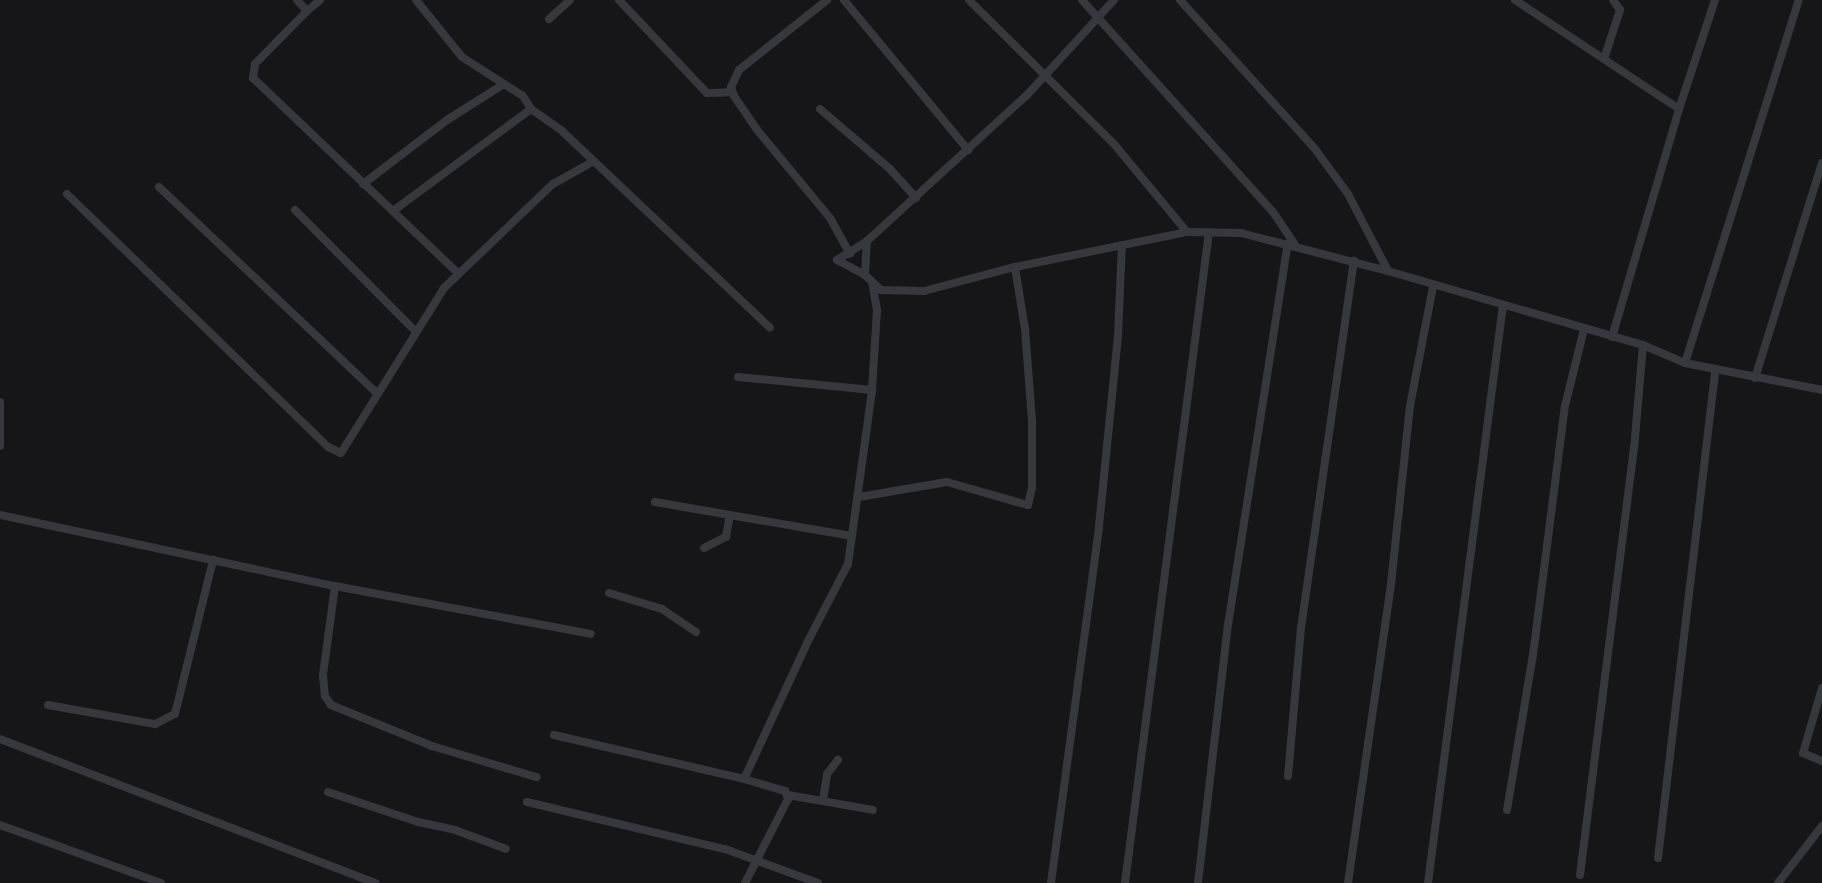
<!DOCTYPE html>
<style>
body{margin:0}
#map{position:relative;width:1822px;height:883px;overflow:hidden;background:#161618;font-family:Arial,sans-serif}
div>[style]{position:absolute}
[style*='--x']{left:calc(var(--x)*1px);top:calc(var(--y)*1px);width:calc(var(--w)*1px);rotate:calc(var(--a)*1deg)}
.street>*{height:8px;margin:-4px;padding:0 4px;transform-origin:4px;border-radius:4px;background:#37383e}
span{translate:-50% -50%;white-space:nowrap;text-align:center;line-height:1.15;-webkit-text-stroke:7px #111113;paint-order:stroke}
</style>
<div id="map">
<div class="street">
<i style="--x:297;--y:0;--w:15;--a:48"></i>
<i style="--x:307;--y:11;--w:17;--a:-40"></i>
<i style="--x:416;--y:0;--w:73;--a:51.1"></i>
<i style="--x:462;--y:57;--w:72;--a:32.6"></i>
<i style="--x:523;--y:96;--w:15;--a:58"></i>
<i style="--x:531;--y:109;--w:38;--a:35"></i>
<i style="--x:562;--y:131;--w:286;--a:43.4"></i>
<i style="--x:619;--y:0;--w:128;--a:46.6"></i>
<i style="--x:707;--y:93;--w:25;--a:-2"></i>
<i style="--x:827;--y:0;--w:112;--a:141.5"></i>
<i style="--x:739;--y:70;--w:19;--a:115"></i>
<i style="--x:731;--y:87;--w:9;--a:72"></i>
<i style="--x:734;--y:96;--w:42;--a:55.6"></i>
<i style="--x:758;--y:131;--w:113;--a:50.4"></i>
<i style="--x:830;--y:218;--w:41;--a:60.9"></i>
<i style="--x:844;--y:0;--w:195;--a:50.4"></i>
<i style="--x:969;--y:0;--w:204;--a:44.8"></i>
<i style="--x:1114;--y:144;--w:114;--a:50.3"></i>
<i style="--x:1082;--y:0;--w:285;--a:48"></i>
<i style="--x:1273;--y:212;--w:40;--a:56"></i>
<i style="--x:1180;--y:0;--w:201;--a:47.8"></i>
<i style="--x:1315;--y:149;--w:56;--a:53.7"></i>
<i style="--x:1348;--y:194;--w:87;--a:62.5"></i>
<i style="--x:1515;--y:0;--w:197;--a:33.6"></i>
<i style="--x:307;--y:11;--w:74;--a:134.5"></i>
<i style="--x:255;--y:64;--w:14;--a:98"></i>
<i style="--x:253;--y:78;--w:283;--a:43.6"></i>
<i style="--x:549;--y:19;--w:28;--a:-42"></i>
<i style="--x:1604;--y:59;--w:52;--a:-71.9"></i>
<i style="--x:1620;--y:10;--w:12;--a:-125"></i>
<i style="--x:820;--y:109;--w:92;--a:40.6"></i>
<i style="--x:890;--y:169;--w:39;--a:48"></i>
<i style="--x:363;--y:184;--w:106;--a:-37.3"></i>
<i style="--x:447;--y:120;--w:67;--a:-32.3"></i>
<i style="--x:159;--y:187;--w:301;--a:43.4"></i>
<i style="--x:67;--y:194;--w:363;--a:44.1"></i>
<i style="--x:328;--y:447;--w:14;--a:25"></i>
<i style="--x:341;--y:453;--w:195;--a:-58"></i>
<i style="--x:444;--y:288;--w:151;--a:-43.7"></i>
<i style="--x:553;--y:184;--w:45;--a:-29.4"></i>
<i style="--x:295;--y:210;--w:172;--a:45.2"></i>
<i style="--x:393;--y:211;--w:172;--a:-36.5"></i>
<i style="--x:837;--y:260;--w:32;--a:28"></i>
<i style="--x:865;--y:275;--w:22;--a:43"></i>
<i style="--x:881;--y:290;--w:43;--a:1.3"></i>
<i style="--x:924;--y:291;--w:94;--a:-14.8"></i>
<i style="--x:1015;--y:267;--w:176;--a:-11.5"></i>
<i style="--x:1187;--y:232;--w:54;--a:1.1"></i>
<i style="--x:1241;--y:233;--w:152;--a:14.5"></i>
<i style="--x:1388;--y:271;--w:266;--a:16.2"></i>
<i style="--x:1643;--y:345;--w:46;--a:23.2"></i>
<i style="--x:1685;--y:363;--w:140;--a:11.1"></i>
<i style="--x:837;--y:260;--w:36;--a:-32"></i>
<i style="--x:867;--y:241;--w:217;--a:-42.4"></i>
<i style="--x:1027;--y:95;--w:129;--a:-47.5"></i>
<i style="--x:865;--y:275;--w:34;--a:-87"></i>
<i style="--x:1612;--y:337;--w:238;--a:-73.6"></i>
<i style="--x:1679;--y:109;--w:115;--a:-71.7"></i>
<i style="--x:1685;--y:363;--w:380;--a:-72.6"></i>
<i style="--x:738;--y:377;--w:135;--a:5.5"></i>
<i style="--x:1755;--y:378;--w:225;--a:-72.7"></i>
<i style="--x:0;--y:402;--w:44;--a:90"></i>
<i style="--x:859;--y:497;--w:89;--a:-9.7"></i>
<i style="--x:947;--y:482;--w:84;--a:15.9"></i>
<i style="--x:1028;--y:505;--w:17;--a:-77"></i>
<i style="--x:1032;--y:488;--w:68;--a:-90"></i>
<i style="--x:1032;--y:420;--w:91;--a:-94.4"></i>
<i style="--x:1025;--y:329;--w:63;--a:-99.2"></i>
<i style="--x:655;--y:502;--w:200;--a:9.8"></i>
<i style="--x:0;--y:515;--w:342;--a:12"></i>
<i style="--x:335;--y:586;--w:260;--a:10.6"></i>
<i style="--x:704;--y:548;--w:25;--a:-27"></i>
<i style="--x:726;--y:537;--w:22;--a:-80"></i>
<i style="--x:335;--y:586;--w:90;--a:97.7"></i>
<i style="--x:323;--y:675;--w:21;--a:85"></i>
<i style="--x:325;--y:696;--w:11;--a:56"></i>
<i style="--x:331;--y:705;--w:109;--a:22.1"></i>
<i style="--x:432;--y:746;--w:109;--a:16.6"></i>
<i style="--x:609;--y:593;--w:55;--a:16.8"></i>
<i style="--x:662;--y:609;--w:41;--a:34.1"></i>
<i style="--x:1822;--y:688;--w:68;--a:106.3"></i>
<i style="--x:1803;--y:753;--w:21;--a:23"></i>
<i style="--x:48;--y:705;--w:109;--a:10.1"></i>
<i style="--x:155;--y:724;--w:22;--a:-27"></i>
<i style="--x:175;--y:714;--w:159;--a:-76.1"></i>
<i style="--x:554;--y:735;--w:195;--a:13"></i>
<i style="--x:744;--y:779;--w:150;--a:-65.1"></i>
<i style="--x:807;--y:643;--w:89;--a:-62.6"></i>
<i style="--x:848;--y:564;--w:176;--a:-82.1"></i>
<i style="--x:872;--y:390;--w:80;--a:-86.4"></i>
<i style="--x:877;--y:310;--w:28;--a:-100"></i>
<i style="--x:0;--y:739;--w:402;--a:21"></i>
<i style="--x:1288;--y:776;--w:149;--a:-85"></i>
<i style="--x:1301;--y:628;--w:371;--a:-81.8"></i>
<i style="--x:744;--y:779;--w:43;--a:16.3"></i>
<i style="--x:785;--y:791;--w:9;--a:69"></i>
<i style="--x:788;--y:799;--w:94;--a:117.1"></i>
<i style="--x:328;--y:792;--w:95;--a:18.4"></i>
<i style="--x:418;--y:822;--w:38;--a:12"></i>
<i style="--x:455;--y:830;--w:54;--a:20.4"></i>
<i style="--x:788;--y:795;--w:86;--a:10"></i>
<i style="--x:823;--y:800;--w:26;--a:-81"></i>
<i style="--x:827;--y:774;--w:18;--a:-52"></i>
<i style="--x:527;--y:802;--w:204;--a:13.4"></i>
<i style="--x:725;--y:849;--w:99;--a:20.1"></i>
<i style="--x:1507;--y:810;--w:157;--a:-80.5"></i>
<i style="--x:1533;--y:655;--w:251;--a:-82.7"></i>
<i style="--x:1565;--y:406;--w:79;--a:-76.1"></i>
<i style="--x:0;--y:825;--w:171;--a:19.8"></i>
<i style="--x:1658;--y:858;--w:491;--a:-83.3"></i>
<i style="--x:1580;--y:875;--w:440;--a:-82.8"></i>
<i style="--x:1635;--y:438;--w:93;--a:-85.1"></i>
<i style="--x:1051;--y:883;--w:360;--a:-82.3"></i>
<i style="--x:1099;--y:526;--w:192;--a:-84.3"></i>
<i style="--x:1118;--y:335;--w:90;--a:-87.5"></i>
<i style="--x:1125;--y:883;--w:656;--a:-82.65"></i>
<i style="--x:1198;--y:883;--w:260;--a:-83.4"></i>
<i style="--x:1228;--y:625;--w:386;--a:-81.1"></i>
<i style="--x:1348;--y:883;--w:302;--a:-81.8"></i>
<i style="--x:1391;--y:584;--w:179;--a:-83.9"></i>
<i style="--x:1410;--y:406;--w:121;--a:-79.1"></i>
<i style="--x:1428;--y:883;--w:583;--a:-82.61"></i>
<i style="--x:1778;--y:883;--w:72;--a:-52.3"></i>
</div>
</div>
